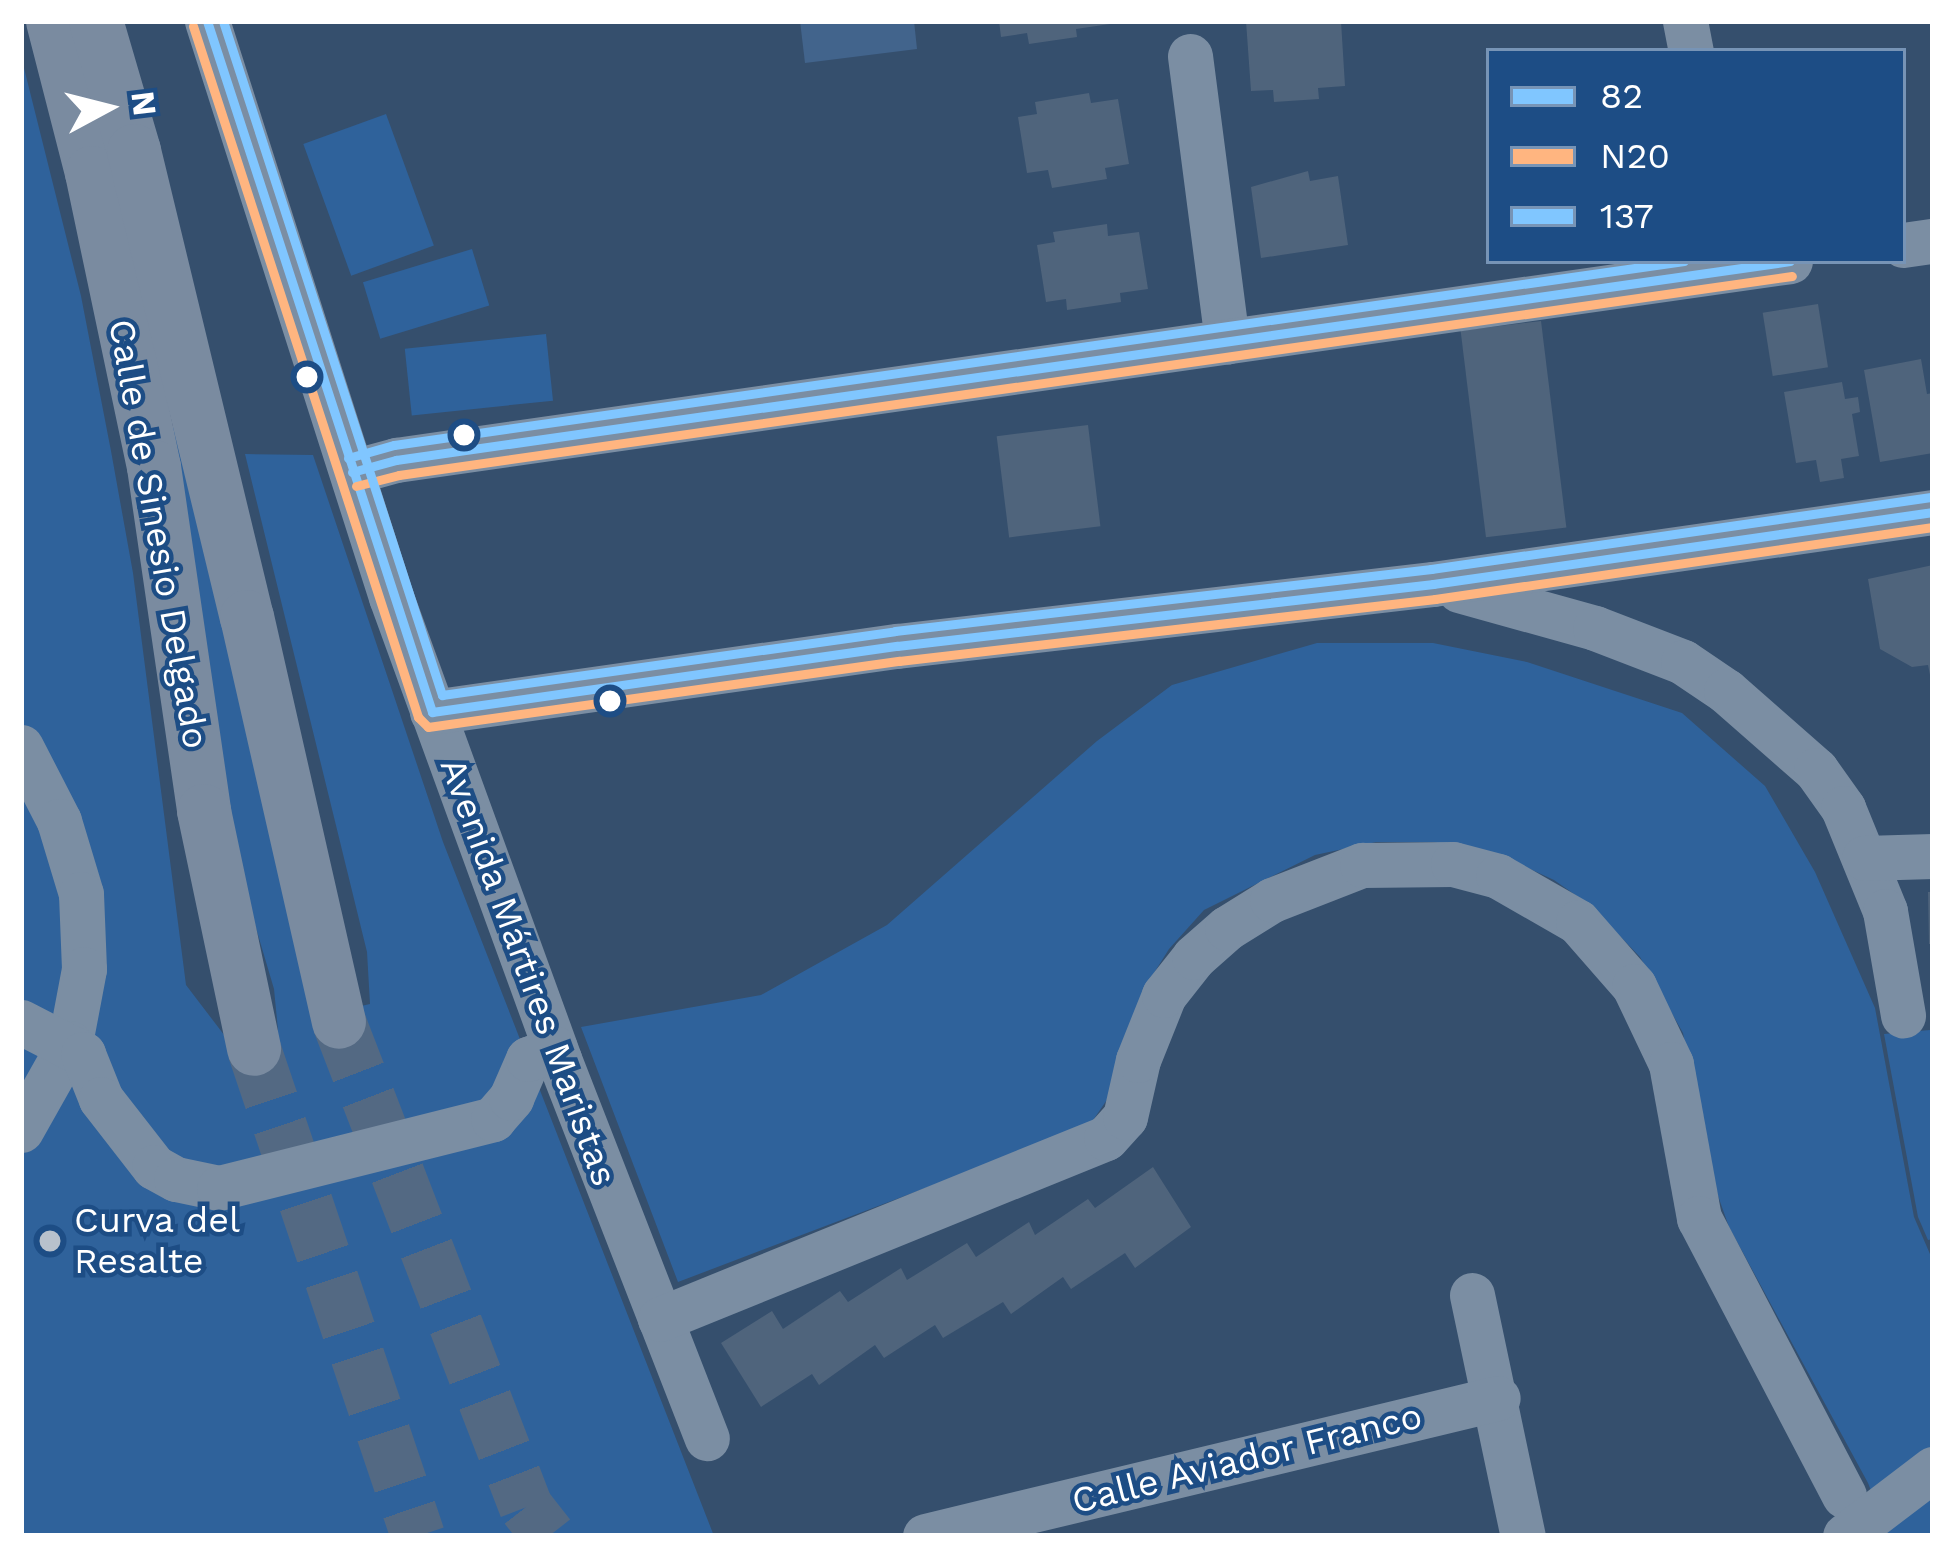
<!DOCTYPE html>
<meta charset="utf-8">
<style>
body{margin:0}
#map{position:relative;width:1954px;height:1557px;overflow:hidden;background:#354f6d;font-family:"Work Sans",sans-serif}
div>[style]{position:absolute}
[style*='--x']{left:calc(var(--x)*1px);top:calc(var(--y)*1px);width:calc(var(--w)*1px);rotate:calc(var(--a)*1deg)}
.green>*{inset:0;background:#2f629b;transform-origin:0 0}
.water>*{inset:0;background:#42648c}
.building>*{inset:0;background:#4f647c;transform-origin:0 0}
.major-tunnel>*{height:54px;margin-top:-27px;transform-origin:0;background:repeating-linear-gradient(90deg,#536983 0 54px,transparent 0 81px)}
.minor>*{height:45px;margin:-22.5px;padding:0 22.5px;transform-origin:22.5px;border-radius:22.5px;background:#7b8ea3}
.major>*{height:54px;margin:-27px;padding:0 27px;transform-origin:27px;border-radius:27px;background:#7a8ba0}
.bus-1>*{height:9px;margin:-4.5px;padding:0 4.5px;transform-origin:4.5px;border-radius:4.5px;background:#80c6ff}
.bus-2>*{height:9px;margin:-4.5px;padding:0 4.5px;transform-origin:4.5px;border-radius:4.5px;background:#ffb580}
.bus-3>*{height:9px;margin:-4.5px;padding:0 4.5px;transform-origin:4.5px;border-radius:4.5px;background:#80c6ff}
.dots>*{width:33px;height:33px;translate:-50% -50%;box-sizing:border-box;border:6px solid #1d4d85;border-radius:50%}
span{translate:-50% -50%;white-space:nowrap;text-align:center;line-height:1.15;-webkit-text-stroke:9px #1d4d85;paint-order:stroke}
.street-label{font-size:36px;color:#fff}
.poi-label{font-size:36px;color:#fff}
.left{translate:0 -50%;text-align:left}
.frame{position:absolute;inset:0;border:24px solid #fff;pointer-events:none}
.legend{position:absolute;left:1486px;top:48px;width:420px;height:216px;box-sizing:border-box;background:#1d4d85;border:3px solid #7794b6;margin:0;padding:15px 21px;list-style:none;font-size:36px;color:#fff}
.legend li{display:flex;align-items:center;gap:24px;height:60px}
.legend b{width:60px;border:3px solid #7794b6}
.north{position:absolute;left:48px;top:48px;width:120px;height:120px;-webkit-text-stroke:9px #1d4d85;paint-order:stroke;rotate:83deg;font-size:33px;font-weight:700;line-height:48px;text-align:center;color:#fff}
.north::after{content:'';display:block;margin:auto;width:42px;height:54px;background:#fff;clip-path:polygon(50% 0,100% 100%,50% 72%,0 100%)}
</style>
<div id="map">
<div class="green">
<i style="clip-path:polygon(21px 56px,81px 296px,111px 451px,133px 573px,186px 985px,231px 1044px,278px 1030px,274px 989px,230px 840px,167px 428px,178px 427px,321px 1015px,370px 1004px,367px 952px,245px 454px,313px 455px,443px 842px,714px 1536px,21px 1536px)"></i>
<i style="left:386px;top:114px;width:140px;height:88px;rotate:70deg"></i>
<i style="left:472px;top:249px;width:59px;height:114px;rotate:73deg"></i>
<i style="left:546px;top:334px;width:67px;height:142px;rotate:84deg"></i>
<i style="clip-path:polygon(1317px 643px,1433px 643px,1527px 662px,1682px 713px,1765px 786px,1815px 872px,1875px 1008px,1914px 1217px,1933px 1261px,1933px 1536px,1889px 1536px,1868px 1483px,1729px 1227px,1710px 1173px,1683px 1033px,1640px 957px,1591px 906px,1554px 880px,1515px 862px,1434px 842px,1376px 842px,1315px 855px,1204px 910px,1169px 949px,1144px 989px,1113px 1091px,1089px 1126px,678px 1282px,581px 1027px,761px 995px,887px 925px,1097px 741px,1172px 685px)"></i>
<i style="clip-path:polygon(1930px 1030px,1933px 1239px,1928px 1240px,1918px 1217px,1884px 1034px)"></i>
</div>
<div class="water">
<i style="clip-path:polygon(800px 21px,914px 21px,917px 49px,805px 63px)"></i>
</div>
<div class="building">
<i style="clip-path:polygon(999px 21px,1110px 21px,1110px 24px,1076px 29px,1077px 37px,1029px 44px,1027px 33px,1001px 37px)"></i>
<i style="clip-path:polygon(1246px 21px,1341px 21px,1345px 86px,1318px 88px,1319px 99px,1274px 102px,1273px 90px,1251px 91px)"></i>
<i style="clip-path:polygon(1089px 93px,1091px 103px,1118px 99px,1129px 164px,1105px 168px,1107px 179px,1052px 188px,1048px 170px,1027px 173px,1018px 117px,1037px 114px,1035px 102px)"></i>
<i style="clip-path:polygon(1308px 171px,1310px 181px,1338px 176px,1348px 245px,1261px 258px,1251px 187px)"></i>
<i style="clip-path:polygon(1107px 224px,1108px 236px,1139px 232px,1148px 289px,1120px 293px,1121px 302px,1067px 310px,1066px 299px,1046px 302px,1037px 245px,1055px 242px,1053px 232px)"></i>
<i style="left:1818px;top:304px;width:64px;height:56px;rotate:81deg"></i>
<i style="left:1541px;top:321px;width:208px;height:81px;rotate:83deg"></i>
<i style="clip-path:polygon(1921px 359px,1927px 394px,1933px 393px,1933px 453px,1880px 462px,1864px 370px)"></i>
<i style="clip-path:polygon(1842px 382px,1845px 399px,1858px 397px,1860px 412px,1852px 414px,1859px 456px,1841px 459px,1844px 478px,1820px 482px,1816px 460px,1796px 463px,1784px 392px)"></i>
<i style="left:1088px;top:425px;width:102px;height:92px;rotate:83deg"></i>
<i style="clip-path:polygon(1933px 565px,1933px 680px,1931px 680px,1928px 665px,1912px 667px,1880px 649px,1868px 579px)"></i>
<i style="clip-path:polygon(1928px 892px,1933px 892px,1933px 944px,1929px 944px)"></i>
<i style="clip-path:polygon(1153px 1167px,1191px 1227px,1135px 1268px,1125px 1253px,1071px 1289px,1063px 1277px,1011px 1314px,1003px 1302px,943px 1338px,935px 1325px,884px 1358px,875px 1345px,819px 1385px,812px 1374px,761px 1407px,721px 1343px,772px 1311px,783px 1329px,840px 1291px,848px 1302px,901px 1268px,907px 1280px,967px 1243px,976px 1257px,1029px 1222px,1035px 1235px,1088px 1199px,1095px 1208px)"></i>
</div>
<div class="major-tunnel">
<i style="--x:339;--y:1022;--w:520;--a:68.92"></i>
<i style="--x:526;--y:1507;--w:37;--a:52"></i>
<i style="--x:254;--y:1049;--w:514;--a:71.39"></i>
</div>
<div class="minor">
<i style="--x:207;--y:21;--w:605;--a:72.28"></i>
<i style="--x:391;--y:597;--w:492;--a:70"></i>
<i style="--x:559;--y:1059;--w:407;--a:68.7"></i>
<i style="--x:1685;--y:21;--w:31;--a:79"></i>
<i style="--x:1190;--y:56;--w:288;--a:82.6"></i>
<i style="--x:1903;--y:245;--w:30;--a:-8"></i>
<i style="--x:352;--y:472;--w:46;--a:-15.3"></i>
<i style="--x:396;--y:460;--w:1408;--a:-8.12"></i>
<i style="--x:1459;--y:590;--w:141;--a:15.6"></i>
<i style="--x:1595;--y:628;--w:94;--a:21.1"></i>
<i style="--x:1683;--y:662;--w:52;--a:34"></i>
<i style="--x:1726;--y:691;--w:120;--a:41.3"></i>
<i style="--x:1816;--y:770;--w:47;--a:54.6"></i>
<i style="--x:1843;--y:808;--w:111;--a:67.8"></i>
<i style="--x:1885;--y:911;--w:106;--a:80.2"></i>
<i style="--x:432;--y:712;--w:470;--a:-8.1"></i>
<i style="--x:897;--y:646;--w:540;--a:-6.6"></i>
<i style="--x:1433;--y:584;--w:505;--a:-8.19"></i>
<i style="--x:21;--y:747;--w:83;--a:62.8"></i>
<i style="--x:59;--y:821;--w:76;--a:73.2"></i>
<i style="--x:81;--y:894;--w:75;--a:87.7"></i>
<i style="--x:84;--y:969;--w:75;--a:100.7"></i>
<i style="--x:70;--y:1043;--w:100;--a:119.4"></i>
<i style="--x:1864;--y:858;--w:69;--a:-1.7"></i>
<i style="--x:21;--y:1022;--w:70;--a:27.3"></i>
<i style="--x:83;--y:1054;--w:48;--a:68.2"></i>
<i style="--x:101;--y:1099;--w:86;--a:52.1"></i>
<i style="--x:154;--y:1167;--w:25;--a:29"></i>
<i style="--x:176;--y:1179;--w:44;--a:11.8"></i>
<i style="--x:219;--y:1188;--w:283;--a:-14.1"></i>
<i style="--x:493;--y:1119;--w:28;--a:-49"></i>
<i style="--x:511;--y:1098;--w:43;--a:-66.4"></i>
<i style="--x:528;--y:1059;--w:29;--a:-22"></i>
<i style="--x:1472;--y:1295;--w:246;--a:78.1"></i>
<i style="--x:660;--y:1319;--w:481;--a:-22.1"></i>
<i style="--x:1106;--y:1138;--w:28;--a:-48"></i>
<i style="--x:1125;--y:1117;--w:58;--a:-77.2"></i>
<i style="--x:1138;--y:1060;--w:70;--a:-68.2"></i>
<i style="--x:1164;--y:995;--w:48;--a:-51.7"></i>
<i style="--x:1194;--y:957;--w:44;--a:-41.3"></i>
<i style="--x:1227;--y:928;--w:53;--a:-31.9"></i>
<i style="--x:1272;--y:900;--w:97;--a:-21.3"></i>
<i style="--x:1362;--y:865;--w:91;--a:-0.6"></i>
<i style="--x:1453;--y:864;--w:47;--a:14.9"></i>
<i style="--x:1498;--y:876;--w:92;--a:29.9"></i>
<i style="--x:1578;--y:922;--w:85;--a:48.8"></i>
<i style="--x:1634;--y:986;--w:86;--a:64.6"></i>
<i style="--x:1671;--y:1064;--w:157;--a:79.7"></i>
<i style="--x:1699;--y:1218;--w:313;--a:62.4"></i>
<i style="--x:925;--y:1536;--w:589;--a:-13.54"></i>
<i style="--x:1845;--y:1536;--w:111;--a:-37.3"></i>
</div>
<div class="major">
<i style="--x:53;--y:21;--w:157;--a:75.6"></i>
<i style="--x:92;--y:173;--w:300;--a:78.1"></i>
<i style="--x:154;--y:467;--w:348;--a:81.7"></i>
<i style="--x:204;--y:811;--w:243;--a:78.1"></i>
<i style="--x:96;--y:21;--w:135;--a:73.7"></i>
<i style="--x:134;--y:151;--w:480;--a:76.4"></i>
<i style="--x:247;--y:617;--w:415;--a:77.2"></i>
</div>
<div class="bus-1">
<i style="--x:207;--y:21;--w:727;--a:71.96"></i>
<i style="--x:432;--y:712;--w:470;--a:-8.1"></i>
<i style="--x:897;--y:646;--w:540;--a:-6.6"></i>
<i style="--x:1433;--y:584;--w:505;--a:-8.19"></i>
<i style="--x:352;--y:472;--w:46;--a:-15.3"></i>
<i style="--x:396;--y:460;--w:1408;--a:-8.12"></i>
</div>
<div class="bus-2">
<i style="--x:193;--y:26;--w:727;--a:71.96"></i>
<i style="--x:418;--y:717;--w:14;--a:45"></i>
<i style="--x:428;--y:727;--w:476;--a:-8"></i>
<i style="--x:899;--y:661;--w:540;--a:-6.6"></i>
<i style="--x:1435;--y:599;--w:503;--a:-8.23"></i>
<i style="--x:356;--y:486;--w:44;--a:-14.3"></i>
<i style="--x:399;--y:475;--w:1407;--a:-8.13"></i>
</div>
<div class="bus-3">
<i style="--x:223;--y:21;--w:709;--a:72"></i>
<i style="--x:442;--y:695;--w:457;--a:-8"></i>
<i style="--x:895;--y:631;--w:540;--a:-6.6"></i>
<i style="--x:1431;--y:569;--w:505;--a:-8.19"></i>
<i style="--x:348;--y:458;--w:48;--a:-15.8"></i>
<i style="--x:394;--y:445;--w:1303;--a:-8.12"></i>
</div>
<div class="dots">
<i style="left:307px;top:377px;background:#fff"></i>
<i style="left:464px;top:435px;background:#fff"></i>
<i style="left:610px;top:701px;background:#fff"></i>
<i style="left:50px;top:1241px;background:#b8c1cc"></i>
</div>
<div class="street-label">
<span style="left:158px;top:534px;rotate:80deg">Calle de Sinesio Delgado</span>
<span style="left:528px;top:972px;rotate:70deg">Avenida Mártires Maristas</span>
<span style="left:1247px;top:1459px;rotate:-14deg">Calle Aviador Franco</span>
</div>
<div class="poi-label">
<span class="left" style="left:74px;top:1241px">Curva del<br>Resalte</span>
</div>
<div class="frame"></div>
<ul class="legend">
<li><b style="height:15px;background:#80c6ff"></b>82</li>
<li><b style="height:15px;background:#ffb580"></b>N20</li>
<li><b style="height:15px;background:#80c6ff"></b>137</li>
</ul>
<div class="north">N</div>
</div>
